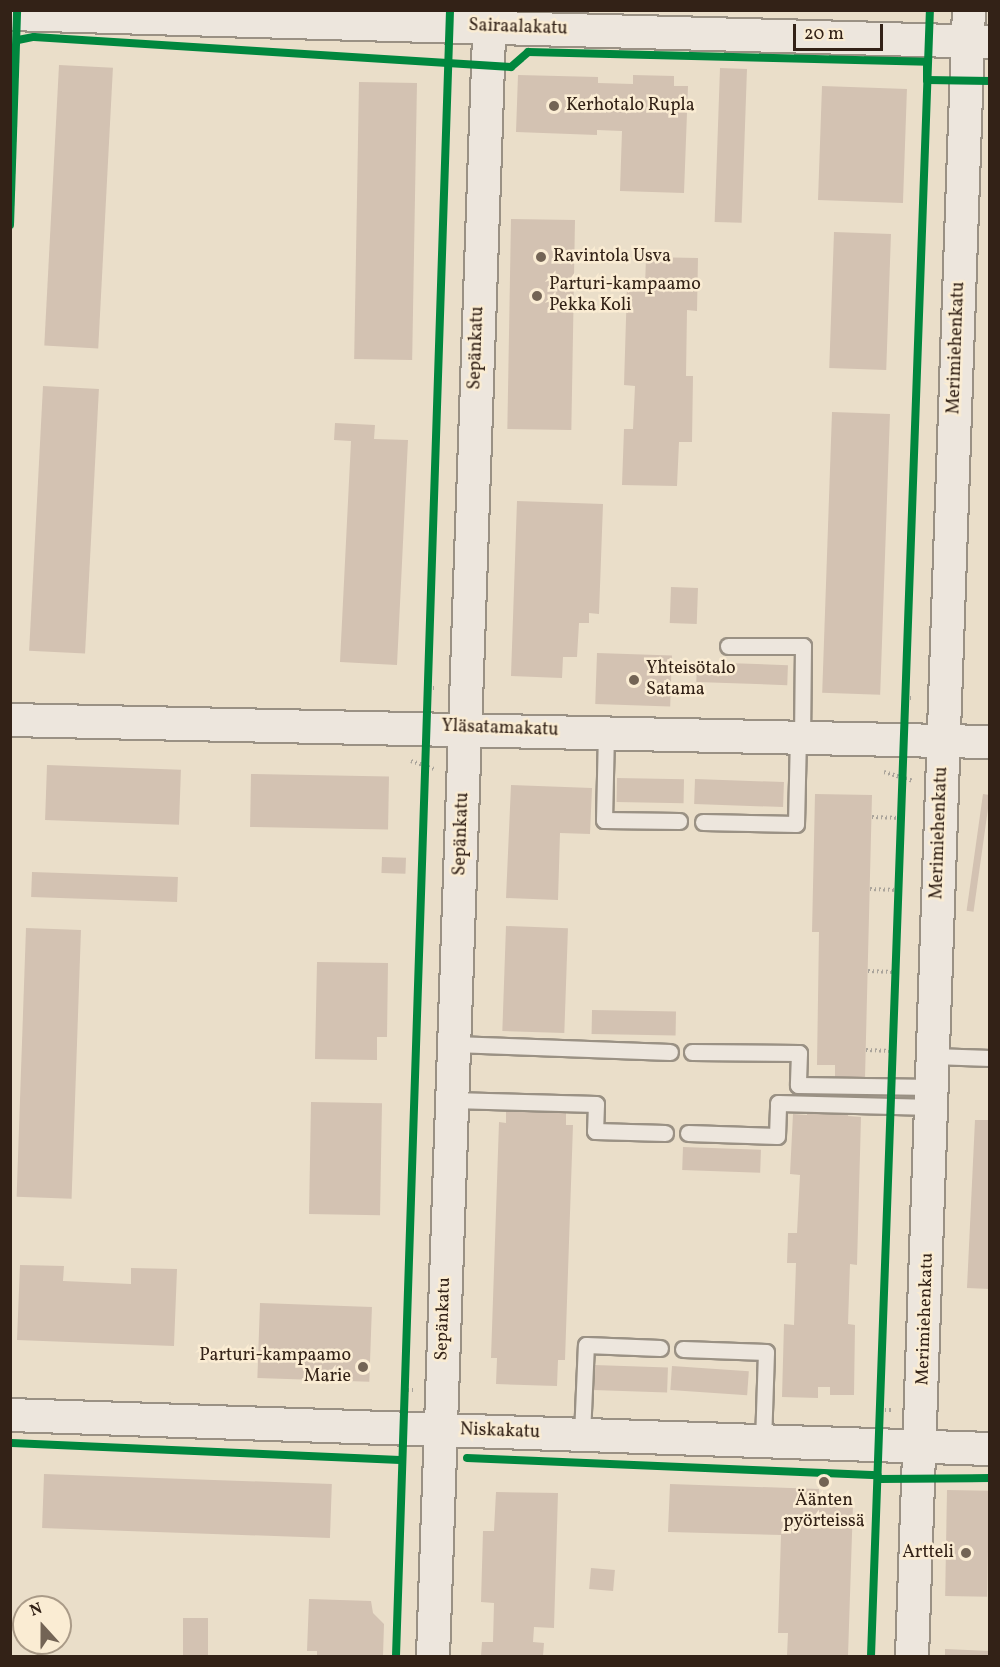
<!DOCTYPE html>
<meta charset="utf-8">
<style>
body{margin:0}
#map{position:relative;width:1000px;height:1667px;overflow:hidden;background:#eadec9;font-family:Vollkorn,serif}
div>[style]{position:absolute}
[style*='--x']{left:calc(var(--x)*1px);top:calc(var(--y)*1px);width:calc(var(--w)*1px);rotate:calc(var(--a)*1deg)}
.building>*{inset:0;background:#d3c2b2;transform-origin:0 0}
.path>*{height:4px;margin-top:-2px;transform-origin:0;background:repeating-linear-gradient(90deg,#aaa49b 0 1.5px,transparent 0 4.5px)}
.roads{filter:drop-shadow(2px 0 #9a9184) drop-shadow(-2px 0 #9a9184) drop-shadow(0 2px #9a9184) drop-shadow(0 -2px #9a9184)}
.service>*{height:15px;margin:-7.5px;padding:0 7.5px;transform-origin:7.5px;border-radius:7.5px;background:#ede6dd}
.minor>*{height:32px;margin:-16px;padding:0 16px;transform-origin:16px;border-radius:16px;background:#ede6dd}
.cycleway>*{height:8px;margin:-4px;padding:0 4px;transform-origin:4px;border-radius:4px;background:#00873e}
.dots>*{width:16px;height:16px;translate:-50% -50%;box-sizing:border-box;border:3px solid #faecd3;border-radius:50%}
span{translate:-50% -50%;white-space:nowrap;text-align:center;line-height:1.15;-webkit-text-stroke:5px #faecd3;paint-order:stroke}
.street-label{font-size:18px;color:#332217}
.poi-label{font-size:18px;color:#332217}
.left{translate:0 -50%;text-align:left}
.right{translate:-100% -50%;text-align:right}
.frame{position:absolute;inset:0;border:12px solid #332217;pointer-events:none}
.north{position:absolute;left:12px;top:1595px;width:60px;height:60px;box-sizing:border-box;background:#faecd3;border:2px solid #aa9b88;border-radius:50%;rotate:339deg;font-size:16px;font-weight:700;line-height:24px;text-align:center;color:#332217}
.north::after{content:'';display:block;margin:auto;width:21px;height:27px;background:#736455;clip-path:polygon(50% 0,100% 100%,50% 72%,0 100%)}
.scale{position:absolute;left:793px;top:24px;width:90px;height:27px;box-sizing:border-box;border:3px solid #332217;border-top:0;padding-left:8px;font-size:18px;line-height:21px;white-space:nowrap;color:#332217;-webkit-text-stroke:4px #faecd3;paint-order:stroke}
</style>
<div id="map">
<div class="building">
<i style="left:59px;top:65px;width:54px;height:281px;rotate:3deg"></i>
<i style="left:720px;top:68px;width:27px;height:154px;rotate:2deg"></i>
<i style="clip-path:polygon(518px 75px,598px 77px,598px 83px,633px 84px,633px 75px,674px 76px,674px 86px,688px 86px,684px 193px,620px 191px,622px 131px,597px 130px,597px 135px,516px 132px)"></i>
<i style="left:359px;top:82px;width:58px;height:277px;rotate:1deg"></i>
<i style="left:822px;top:86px;width:85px;height:114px;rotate:2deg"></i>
<i style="left:511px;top:219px;width:64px;height:210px;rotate:1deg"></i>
<i style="left:834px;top:232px;width:57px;height:136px;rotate:2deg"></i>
<i style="clip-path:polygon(646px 257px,698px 258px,697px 311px,687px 310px,686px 376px,693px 376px,692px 442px,679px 442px,677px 486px,622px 485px,624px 429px,633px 429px,635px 386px,624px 385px,627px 286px,645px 287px)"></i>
<i style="left:43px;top:386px;width:56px;height:265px;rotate:3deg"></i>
<i style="left:832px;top:412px;width:58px;height:281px;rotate:2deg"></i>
<i style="clip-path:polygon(335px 423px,375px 425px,374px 439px,408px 440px,397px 665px,340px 662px,351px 441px,334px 440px)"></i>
<i style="clip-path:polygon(517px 501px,603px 504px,599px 614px,589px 613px,589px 623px,579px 623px,577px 657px,563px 657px,562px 678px,511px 676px)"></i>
<i style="left:671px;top:587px;width:27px;height:36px;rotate:2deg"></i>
<i style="left:597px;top:653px;width:75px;height:51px;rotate:2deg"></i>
<i style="left:697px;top:662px;width:91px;height:20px;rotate:2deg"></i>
<i style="left:47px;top:765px;width:134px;height:55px;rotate:2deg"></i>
<i style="left:251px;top:774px;width:138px;height:53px;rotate:1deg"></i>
<i style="left:617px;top:778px;width:67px;height:24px;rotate:1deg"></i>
<i style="left:695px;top:779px;width:89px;height:25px;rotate:2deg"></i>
<i style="clip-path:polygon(511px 785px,592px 788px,590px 834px,560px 833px,558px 900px,506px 898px)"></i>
<i style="clip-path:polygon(815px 794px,872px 795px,865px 1078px,835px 1078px,835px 1065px,817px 1065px,819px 932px,812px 932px)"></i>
<i style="left:983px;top:794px;width:7px;height:118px;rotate:8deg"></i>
<i style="left:382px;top:857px;width:24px;height:16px;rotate:2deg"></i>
<i style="left:32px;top:872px;width:146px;height:25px;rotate:2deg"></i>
<i style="left:506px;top:926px;width:62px;height:105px;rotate:2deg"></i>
<i style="left:26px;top:928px;width:55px;height:269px;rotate:2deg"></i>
<i style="clip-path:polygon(317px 962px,388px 963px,387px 1037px,377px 1037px,377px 1060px,315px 1059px)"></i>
<i style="left:592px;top:1010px;width:84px;height:24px;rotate:1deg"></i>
<i style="left:311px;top:1102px;width:71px;height:112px;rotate:1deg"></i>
<i style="clip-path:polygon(506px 1107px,566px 1110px,566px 1125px,573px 1125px,565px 1360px,558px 1360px,557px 1386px,496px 1384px,497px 1358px,491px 1358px,499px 1122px,506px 1123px)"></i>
<i style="clip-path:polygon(807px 1109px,848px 1111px,848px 1116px,861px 1117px,857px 1265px,850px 1264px,848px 1324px,855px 1325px,854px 1395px,830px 1395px,830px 1387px,818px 1387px,818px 1398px,782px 1397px,784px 1324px,794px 1325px,796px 1263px,787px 1263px,788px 1233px,797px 1233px,800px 1175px,790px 1174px,793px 1114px,807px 1115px)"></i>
<i style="clip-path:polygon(975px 1120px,990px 1120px,990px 1289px,967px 1288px)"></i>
<i style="left:683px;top:1147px;width:78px;height:23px;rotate:2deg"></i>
<i style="clip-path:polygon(20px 1265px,64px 1266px,63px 1281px,131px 1284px,131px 1268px,177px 1269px,174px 1346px,17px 1340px)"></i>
<i style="left:260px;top:1303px;width:112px;height:75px;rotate:2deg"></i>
<i style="left:594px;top:1365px;width:74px;height:25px;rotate:2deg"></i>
<i style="left:672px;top:1366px;width:77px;height:24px;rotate:4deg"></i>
<i style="left:44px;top:1474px;width:288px;height:54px;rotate:2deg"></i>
<i style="clip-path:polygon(670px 1484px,819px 1489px,819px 1503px,853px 1504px,848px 1656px,787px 1656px,788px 1633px,778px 1633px,781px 1535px,668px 1532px)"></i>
<i style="left:947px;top:1490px;width:42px;height:106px;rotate:1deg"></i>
<i style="clip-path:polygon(496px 1492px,558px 1493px,554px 1628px,534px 1627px,533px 1642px,544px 1643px,543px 1656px,481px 1656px,482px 1642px,493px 1642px,494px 1603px,481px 1602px,483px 1531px,494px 1531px)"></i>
<i style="left:591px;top:1568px;width:24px;height:21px;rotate:5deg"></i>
<i style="clip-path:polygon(309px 1599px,371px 1601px,373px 1613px,384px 1624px,383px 1656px,317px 1656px,317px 1651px,307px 1651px)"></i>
<i style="left:183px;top:1618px;width:25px;height:38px"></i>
<i style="clip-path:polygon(945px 1649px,990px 1651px,990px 1656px,945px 1656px)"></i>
</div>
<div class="path">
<i style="--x:428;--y:688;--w:8;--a:0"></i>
<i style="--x:905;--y:698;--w:9;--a:0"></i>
<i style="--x:411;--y:761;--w:24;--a:19"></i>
<i style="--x:884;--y:772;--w:30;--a:17"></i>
<i style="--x:872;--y:817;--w:29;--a:2"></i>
<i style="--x:870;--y:889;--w:28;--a:2"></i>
<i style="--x:868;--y:971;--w:27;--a:2"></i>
<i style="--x:866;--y:1050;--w:26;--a:2"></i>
<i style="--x:403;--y:1390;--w:10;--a:0"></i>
<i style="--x:880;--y:1410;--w:11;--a:0"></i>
</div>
<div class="roads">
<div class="service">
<i style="--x:728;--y:646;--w:75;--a:0"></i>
<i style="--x:803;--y:646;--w:90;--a:90.6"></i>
<i style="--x:606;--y:732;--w:88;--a:91.3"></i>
<i style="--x:604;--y:820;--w:75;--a:0.8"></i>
<i style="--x:703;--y:822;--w:93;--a:1.2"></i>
<i style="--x:796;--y:824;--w:88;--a:-88.7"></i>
<i style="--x:454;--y:1044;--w:216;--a:2.1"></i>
<i style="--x:692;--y:1052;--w:107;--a:0.5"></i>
<i style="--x:799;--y:1053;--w:32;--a:92"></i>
<i style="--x:798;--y:1085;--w:135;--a:0.8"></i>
<i style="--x:933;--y:1056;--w:57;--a:2"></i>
<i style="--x:452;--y:1100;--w:144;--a:1.6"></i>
<i style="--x:596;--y:1104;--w:27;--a:92"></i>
<i style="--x:595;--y:1131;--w:70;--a:1.6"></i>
<i style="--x:688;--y:1133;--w:89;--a:1.9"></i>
<i style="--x:777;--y:1136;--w:33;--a:-88"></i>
<i style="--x:778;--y:1103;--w:154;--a:1.5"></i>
<i style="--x:683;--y:1349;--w:83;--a:2.1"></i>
<i style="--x:766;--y:1352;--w:90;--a:91.9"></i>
<i style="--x:582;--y:1435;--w:90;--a:-87.5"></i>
<i style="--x:586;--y:1345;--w:74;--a:2.3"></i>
</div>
<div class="minor">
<i style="--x:10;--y:14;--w:980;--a:1.64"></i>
<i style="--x:10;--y:720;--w:980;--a:1.29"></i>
<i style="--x:10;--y:1415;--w:981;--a:1.99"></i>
<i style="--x:433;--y:1656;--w:1647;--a:-88.02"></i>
<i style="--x:912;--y:1656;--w:1647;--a:-88.02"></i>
</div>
</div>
<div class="cycleway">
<i style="--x:18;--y:40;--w:16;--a:-11"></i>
<i style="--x:34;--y:37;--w:478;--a:3.6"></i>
<i style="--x:511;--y:67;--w:23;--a:-41"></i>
<i style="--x:528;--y:52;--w:399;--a:1.4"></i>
<i style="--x:927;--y:62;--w:18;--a:90"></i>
<i style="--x:927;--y:80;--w:63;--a:0.9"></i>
<i style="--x:10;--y:225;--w:215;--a:-88.1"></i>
<i style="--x:10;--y:1443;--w:392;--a:2.5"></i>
<i style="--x:467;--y:1458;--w:411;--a:2.4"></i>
<i style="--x:879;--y:1479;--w:111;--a:-0.5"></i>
<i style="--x:396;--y:1656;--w:1647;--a:-88.12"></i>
<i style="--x:871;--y:1656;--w:1647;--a:-87.95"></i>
</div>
<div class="dots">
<i style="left:554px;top:106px;background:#736455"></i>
<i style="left:541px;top:257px;background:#736455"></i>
<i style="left:537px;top:296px;background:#736455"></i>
<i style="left:634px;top:680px;background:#736455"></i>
<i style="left:363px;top:1367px;background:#736455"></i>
<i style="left:824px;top:1482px;background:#736455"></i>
<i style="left:966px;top:1553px;background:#736455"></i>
</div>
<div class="street-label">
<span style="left:518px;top:28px;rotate:2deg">Sairaalakatu</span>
<span style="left:477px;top:348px;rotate:-88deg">Sepänkatu</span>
<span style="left:957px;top:348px;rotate:-88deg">Merimiehenkatu</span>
<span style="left:500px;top:729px;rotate:2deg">Yläsatamakatu</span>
<span style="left:940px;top:833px;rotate:-88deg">Merimiehenkatu</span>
<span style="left:462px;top:834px;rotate:-88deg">Sepänkatu</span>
<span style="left:444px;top:1319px;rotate:-88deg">Sepänkatu</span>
<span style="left:926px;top:1319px;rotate:-88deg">Merimiehenkatu</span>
<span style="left:500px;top:1432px;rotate:2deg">Niskakatu</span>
</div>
<div class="poi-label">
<span class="left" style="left:566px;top:106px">Kerhotalo Rupla</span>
<span class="left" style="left:553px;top:257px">Ravintola Usva</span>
<span class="left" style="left:549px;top:296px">Parturi-kampaamo<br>Pekka Koli</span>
<span class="left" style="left:646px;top:680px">Yhteisötalo<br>Satama</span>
<span class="right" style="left:351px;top:1367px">Parturi-kampaamo<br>Marie</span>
<span style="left:824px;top:1512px">Äänten<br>pyörteissä</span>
<span class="right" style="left:954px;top:1553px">Artteli</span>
</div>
<div class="frame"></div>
<div class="north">N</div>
<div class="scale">20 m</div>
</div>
